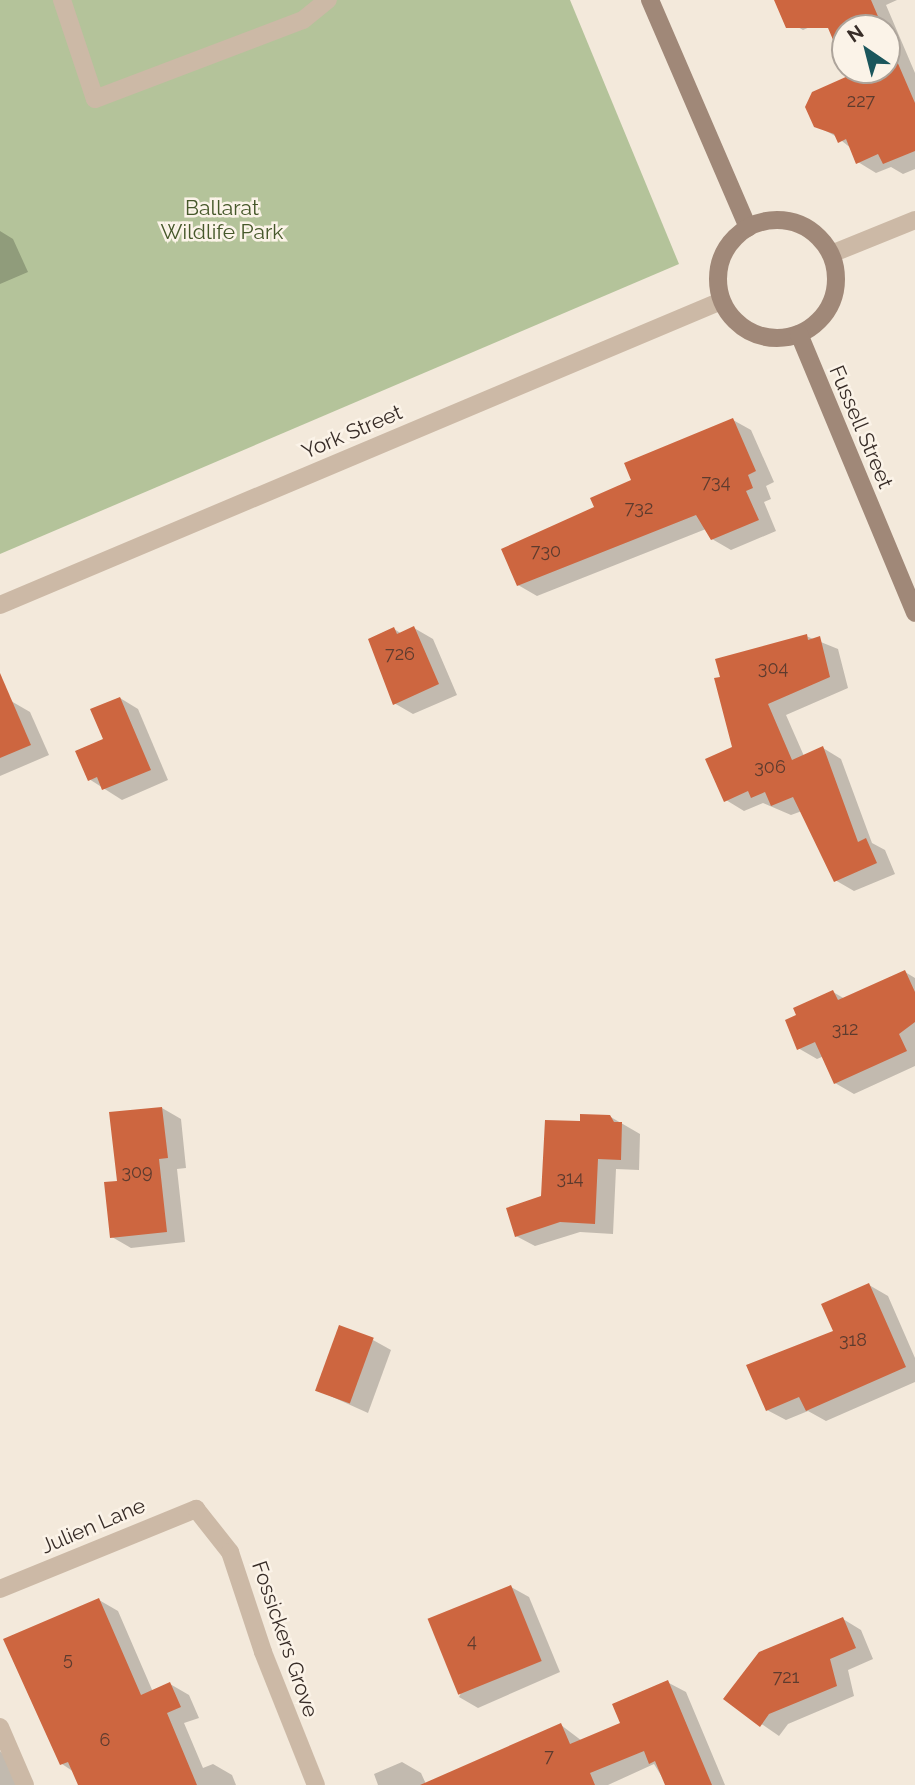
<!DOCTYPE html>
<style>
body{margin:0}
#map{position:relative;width:915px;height:1785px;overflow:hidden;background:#f3e9db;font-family:Raleway,sans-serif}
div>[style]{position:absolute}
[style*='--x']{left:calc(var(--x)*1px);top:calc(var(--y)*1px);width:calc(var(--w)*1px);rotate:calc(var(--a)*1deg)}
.green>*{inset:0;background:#b4c39a}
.shadow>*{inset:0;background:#0003}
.building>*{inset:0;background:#cd6640;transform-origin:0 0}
.lane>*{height:18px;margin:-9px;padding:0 9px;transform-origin:9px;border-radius:9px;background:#ccb9a6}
.street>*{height:18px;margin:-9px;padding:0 9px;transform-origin:9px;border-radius:9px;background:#ccb9a6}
.secondary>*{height:18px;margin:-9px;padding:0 9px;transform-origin:9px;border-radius:9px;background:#a08878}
.secondary>.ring{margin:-9px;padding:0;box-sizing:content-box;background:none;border:18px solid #a08878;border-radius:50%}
span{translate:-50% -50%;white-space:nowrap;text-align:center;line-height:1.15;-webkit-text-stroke:5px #fbf3e8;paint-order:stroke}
.number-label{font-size:18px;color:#5d3b2e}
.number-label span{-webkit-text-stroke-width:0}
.park-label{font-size:21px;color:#46582a}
.street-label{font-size:21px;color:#382d28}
.north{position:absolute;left:831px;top:14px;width:70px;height:70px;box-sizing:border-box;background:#fbf3e8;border:2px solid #ada49b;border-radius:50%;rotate:325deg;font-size:19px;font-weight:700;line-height:28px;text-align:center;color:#382d28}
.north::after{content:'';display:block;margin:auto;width:24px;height:32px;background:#1b565c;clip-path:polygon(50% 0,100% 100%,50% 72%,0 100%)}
</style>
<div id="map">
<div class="green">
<i style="clip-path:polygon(0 0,570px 0,679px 264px,0 554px)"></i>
</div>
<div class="shadow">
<i style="clip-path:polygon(776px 0,897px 0,886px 5px,915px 73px,915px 169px,903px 174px,891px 167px,876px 173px,858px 162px,852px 149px,837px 137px,815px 125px,851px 77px,848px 70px,887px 70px,887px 28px,845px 28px,845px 64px,826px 20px,803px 30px,784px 19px)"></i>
<i style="clip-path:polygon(0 231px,13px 239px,28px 272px,0 284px)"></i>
<i style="clip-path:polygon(733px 420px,751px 430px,774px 482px,766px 486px,771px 499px,764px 502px,776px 531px,731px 550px,712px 539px,706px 529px,537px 596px,518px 585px,597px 508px)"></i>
<i style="clip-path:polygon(414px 628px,433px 639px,457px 695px,413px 714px,394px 703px,394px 629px,402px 634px)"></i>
<i style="clip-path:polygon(806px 636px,838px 649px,848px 688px,786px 715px,804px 756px,823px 748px,841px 759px,872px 843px,885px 850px,895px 874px,854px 891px,835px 880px,802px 811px,791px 815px,763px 803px,744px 811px,726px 800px,734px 748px)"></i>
<i style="clip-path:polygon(120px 698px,138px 709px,168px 780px,122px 800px,89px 779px)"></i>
<i style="clip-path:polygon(11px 701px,30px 712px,49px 755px,0 776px,0 705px)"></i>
<i style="clip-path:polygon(905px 972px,915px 978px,915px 1066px,854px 1094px,835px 1083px,824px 1056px,817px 1059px,798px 1048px,833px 992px,845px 999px)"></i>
<i style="clip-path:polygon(162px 1108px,181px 1119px,186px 1168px,177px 1169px,185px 1242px,131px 1248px,112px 1237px,119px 1182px)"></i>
<i style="clip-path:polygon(609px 1116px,640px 1134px,639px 1170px,616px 1169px,613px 1234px,580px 1232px,535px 1246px,516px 1236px,543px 1198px,582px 1123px)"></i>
<i style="clip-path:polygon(869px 1285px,888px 1296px,915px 1358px,915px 1382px,826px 1421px,808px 1411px,786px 1420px,767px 1410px,836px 1332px)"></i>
<i style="clip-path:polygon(373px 1340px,391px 1350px,368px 1413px,317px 1390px)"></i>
<i style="clip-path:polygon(511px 1587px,529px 1597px,560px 1672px,478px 1708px,459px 1697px)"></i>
<i style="clip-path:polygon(99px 1600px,118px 1611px,153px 1692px,170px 1684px,189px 1695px,199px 1718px,184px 1723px,203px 1768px,213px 1764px,232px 1775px,236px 1785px,82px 1785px,74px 1772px,62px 1764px)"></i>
<i style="clip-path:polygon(843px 1619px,861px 1630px,873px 1659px,848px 1670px,854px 1696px,788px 1724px,779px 1736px,725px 1699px)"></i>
<i style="clip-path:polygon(667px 1682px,686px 1692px,725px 1785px,667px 1785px,654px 1764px,608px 1785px,378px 1785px,374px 1774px,402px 1762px,421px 1773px,426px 1784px,561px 1725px,582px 1741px,622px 1724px)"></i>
<i style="clip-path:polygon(0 1751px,9px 1761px,19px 1785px,0 1785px)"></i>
</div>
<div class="building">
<i style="clip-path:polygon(774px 0,871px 0,883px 28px,845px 28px,845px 68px,828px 28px,786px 28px)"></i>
<i style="clip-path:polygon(887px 38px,915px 103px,915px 151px,883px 164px,878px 154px,856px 164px,846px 139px,838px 143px,834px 134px,814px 127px,805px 107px,812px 92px,848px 76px,846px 70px,887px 70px)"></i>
<i style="clip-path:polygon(733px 418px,756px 471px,748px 475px,753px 488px,746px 491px,759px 520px,711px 540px,696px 515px,517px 586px,501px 549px,594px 507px,590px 498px,631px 480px,624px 463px)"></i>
<i style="clip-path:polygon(414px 626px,439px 684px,393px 705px,368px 639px,394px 627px,397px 634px)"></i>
<i style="clip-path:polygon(807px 634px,808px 640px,820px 636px,830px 677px,768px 704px,792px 760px,823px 746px,858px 842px,866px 838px,877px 863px,834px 882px,793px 797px,771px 806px,765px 792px,751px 798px,748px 791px,724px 802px,705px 759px,732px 747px,714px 678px,720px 677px,715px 659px)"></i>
<i style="clip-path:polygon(0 673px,31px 745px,0 758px)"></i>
<i style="clip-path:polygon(120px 697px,151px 770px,102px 790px,97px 777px,88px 781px,75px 751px,103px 739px,90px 709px)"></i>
<i style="clip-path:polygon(905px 970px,915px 992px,915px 1022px,899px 1034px,907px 1051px,834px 1084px,815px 1042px,797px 1050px,785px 1020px,796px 1015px,793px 1008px,833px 990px,838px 1000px)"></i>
<i style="clip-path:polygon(162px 1107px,168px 1158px,159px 1159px,167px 1232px,110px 1238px,104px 1182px,117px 1181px,109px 1112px)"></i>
<i style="clip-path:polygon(580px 1114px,610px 1115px,614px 1122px,622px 1122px,621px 1160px,598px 1159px,595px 1224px,560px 1222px,515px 1237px,506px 1208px,541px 1196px,545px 1120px,580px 1121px)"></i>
<i style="clip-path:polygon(869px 1283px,906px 1367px,806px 1411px,799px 1397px,766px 1411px,746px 1365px,833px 1331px,821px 1304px)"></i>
<i style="left:339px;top:1325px;width:37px;height:70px;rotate:20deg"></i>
<i style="left:511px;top:1585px;width:82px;height:90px;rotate:68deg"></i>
<i style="clip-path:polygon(99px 1598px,141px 1695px,170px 1682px,181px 1707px,167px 1713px,197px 1785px,78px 1785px,68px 1762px,60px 1765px,3px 1639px)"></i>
<i style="clip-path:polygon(843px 1617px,856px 1648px,830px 1659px,837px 1686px,769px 1714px,760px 1727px,723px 1699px,759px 1652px)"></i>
<i style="clip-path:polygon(668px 1680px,712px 1785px,665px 1785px,655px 1761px,649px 1764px,644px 1751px,590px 1773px,595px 1785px,420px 1785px,561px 1723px,570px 1744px,620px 1723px,612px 1704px)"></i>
</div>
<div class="lane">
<i style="--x:62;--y:0;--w:104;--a:71.6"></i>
<i style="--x:95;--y:99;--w:222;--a:-20.8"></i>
<i style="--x:303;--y:20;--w:32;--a:-39"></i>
<i style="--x:0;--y:1589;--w:212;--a:-22.2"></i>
<i style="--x:196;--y:1509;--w:55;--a:51.7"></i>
<i style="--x:230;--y:1552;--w:105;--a:71.7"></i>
<i style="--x:263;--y:1652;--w:143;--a:68.3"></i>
<i style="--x:0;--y:1727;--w:63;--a:66.7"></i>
</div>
<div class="street">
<i style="--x:831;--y:254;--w:91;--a:-22"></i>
<i style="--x:0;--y:605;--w:782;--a:-22.86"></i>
</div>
<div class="secondary">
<i style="--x:650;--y:0;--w:248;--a:66.7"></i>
<i class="ring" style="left:718px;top:220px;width:100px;height:100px"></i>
<i style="--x:799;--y:334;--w:302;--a:67.4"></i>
</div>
<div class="number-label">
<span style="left:861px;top:101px">227</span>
<span style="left:716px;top:482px">734</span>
<span style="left:639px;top:508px">732</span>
<span style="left:546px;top:551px">730</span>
<span style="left:400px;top:654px">726</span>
<span style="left:773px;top:668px">304</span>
<span style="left:770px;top:767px">306</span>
<span style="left:845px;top:1029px">312</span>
<span style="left:137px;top:1172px">309</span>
<span style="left:570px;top:1178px">314</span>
<span style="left:853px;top:1340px">318</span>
<span style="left:472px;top:1641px">4</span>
<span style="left:68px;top:1659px">5</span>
<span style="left:786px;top:1677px">721</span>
<span style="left:105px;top:1740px">6</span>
<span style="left:549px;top:1756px">7</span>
</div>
<div class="park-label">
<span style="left:222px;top:220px">Ballarat<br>Wildlife Park</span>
</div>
<div class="street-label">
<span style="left:861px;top:427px;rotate:67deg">Fussell Street</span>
<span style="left:352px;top:432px;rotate:-23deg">York Street</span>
<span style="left:93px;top:1526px;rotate:-23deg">Julien Lane</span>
<span style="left:285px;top:1639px;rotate:71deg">Fossickers Grove</span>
</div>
<div class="north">N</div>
</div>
